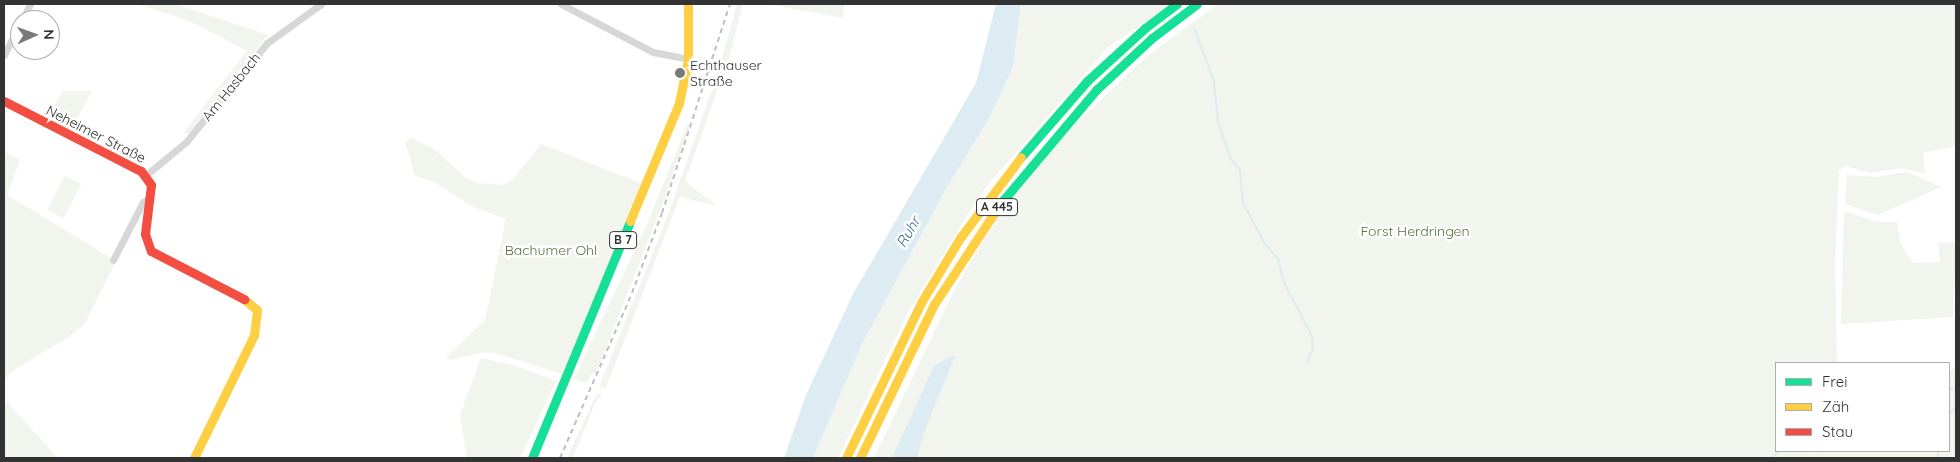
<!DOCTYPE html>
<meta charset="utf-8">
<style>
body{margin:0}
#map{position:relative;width:1960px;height:462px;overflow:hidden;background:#fff;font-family:Quicksand,sans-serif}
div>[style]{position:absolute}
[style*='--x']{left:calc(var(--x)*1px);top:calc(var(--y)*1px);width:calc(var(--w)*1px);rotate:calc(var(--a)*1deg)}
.green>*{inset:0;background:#f1f5ed;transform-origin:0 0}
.water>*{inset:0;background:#ddebf3}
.stream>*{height:2px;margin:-1px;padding:0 1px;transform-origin:1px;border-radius:1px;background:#ddebf3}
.street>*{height:7px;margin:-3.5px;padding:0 3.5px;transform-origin:3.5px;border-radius:3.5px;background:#d7d7d7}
.fast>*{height:9px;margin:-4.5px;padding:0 4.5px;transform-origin:4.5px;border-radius:4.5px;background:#16e098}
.slow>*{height:9px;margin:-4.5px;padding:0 4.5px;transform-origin:4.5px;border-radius:4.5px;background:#ffcf43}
.jam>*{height:9px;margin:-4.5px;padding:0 4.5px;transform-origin:4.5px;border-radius:4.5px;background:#f24e42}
.rail>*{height:2px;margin-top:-1px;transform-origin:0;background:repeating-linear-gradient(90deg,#bebebe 0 5px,transparent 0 9px)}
.dots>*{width:14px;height:14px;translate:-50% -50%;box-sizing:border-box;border:2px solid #fff;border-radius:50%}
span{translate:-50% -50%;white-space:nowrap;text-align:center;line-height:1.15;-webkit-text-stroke:5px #fff;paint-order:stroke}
.shield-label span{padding:1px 4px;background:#fff;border:1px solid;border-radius:4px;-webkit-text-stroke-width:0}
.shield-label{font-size:12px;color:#333;font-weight:700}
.poi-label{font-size:14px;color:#333}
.left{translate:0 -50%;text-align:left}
.street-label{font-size:14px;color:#333}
.park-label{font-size:14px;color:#56703f}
.water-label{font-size:15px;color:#3f7597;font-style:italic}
.frame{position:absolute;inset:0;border:5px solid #333;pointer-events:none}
.legend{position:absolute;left:1775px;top:362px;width:175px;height:90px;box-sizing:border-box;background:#fff;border:1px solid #adadad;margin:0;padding:6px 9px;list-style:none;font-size:15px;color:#333}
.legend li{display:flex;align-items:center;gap:10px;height:25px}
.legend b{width:25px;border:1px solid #adadad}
.north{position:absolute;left:10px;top:10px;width:50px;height:50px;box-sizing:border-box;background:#fff;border:1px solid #adadad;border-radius:50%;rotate:88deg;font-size:14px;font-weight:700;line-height:20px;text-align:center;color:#333}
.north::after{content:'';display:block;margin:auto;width:18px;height:22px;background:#7a7a7a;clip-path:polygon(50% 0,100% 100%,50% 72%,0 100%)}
</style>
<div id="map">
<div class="green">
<i style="clip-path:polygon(138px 4px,175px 4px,268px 35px,189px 135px,184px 132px,247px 51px,192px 22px)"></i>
<i style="clip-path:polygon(737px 4px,743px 4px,729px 58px,685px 181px,717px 206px,680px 197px,606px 388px,599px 387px,668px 215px,717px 75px)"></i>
<i style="clip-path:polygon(768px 4px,845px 4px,842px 18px)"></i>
<i style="clip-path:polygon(1021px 4px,1173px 4px,1108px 47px,980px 194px,907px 314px,838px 458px,813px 458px,862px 344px,947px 187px,988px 120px,1013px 67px)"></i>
<i style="clip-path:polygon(1218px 4px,1956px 4px,1956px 146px,1923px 153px,1925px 174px,1902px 168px,1870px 173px,1846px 166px,1839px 170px,1835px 264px,1837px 363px,1776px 363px,1776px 451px,1949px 451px,1949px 372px,1956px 366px,1956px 458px,874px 458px,956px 287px,1002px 209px,1063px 136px,1146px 57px)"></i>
<i style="clip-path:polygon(63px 91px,92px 91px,70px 132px,45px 120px)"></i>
<i style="clip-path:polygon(688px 123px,690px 127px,660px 211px,596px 373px,591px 374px,587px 383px,574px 379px,647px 224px)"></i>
<i style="clip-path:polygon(411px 138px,434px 149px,465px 177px,477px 183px,504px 185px,514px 178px,541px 144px,643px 184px,562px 374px,495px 353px,485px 352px,451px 360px,446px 357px,485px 320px,506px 219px,474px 207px,432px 181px,415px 176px,405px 142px)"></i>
<i style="clip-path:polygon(4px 152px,20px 160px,7px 195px,116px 261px,84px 325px,67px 338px,15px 369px,4px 380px)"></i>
<i style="clip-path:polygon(1898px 173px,1910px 173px,1941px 187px,1878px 215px,1845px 204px,1847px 175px,1878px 177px)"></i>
<i style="left:65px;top:176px;width:18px;height:38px;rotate:27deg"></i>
<i style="clip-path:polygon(1844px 211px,1876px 222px,1897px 222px,1901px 244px,1913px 263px,1940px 262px,1938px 243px,1956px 242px,1953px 317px,1841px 324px)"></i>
<i style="clip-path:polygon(481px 358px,516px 366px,556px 381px,520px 458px,467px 458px,460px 415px)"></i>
<i style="clip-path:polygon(597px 393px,602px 394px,595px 404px,573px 458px,567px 458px)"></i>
<i style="clip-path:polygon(4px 399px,58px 458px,4px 458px)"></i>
</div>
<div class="water">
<i style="clip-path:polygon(996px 4px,1021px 4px,1013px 67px,988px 120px,947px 187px,862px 344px,813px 458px,784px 458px,806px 395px,853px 294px,976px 83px)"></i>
<i style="clip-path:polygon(951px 356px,955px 356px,925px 430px,917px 458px,892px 458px,934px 366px)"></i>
</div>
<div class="stream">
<i style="--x:1195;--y:30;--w:54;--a:69.6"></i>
<i style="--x:1214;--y:81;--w:41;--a:84.4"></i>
<i style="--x:1218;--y:122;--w:39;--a:71"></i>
<i style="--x:1231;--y:159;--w:14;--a:51"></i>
<i style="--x:1240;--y:170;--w:33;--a:85"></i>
<i style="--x:1243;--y:203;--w:47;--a:61.8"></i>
<i style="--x:1265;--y:244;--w:20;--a:49"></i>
<i style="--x:1278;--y:259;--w:25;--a:76"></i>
<i style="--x:1284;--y:283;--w:60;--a:62.2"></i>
<i style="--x:1312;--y:336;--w:12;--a:85"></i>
<i style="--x:1313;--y:348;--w:15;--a:113"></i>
<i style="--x:1949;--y:389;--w:7;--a:8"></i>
<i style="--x:1949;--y:413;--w:9;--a:-36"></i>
<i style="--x:1771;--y:458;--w:11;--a:-38"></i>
<i style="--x:1938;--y:458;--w:7;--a:-90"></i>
</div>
<div class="street">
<i style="--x:561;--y:4;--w:104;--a:27.6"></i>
<i style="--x:653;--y:52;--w:36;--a:11"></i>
<i style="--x:22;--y:20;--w:18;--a:-63"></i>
<i style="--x:4;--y:55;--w:35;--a:-63"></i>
<i style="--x:146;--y:175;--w:52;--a:-39.5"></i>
<i style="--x:186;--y:142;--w:128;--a:-50.7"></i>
<i style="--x:267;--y:43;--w:67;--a:-35.8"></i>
<i style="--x:113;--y:260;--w:65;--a:-62.7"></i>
<i style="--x:143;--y:202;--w:8;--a:-30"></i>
</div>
<div class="fast">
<i style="--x:1021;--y:157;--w:101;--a:-49"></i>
<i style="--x:1087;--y:81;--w:79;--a:-42.4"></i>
<i style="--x:1145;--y:28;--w:40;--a:-37"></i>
<i style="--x:1000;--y:204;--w:149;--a:-49.9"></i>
<i style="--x:1096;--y:90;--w:76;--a:-42.9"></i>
<i style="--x:1152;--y:38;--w:56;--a:-37.1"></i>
<i style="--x:532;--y:458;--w:256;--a:-67.5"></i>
</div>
<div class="slow">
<i style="--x:630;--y:221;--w:128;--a:-67.4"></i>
<i style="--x:679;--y:103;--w:45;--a:-78.4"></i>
<i style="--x:688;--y:59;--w:55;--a:-90"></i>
<i style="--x:194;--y:458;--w:137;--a:-64"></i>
<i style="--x:254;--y:335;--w:25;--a:-83"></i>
<i style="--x:257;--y:310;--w:17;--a:-140"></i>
<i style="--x:846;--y:458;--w:174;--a:-64.2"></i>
<i style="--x:922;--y:301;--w:74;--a:-58.9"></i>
<i style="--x:960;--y:238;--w:101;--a:-53"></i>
<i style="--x:860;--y:458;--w:169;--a:-64.3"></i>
<i style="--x:933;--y:306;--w:122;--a:-56.7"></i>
</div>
<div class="jam">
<i style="--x:4;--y:101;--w:154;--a:27.1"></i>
<i style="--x:141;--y:171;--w:17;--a:54"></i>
<i style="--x:151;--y:185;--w:49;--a:97"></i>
<i style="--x:145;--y:234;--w:18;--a:71"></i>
<i style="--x:151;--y:251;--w:105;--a:27.3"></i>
</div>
<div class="rail">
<i style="--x:560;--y:458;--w:180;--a:-66.4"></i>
<i style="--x:632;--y:293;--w:85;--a:-69.4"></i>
<i style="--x:662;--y:213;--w:220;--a:-72"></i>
</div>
<div class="dots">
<i style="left:680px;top:73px;background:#7a7a7a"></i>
</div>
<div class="shield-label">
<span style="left:997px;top:207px">A 445</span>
<span style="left:623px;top:240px">B 7</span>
</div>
<div class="poi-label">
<span class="left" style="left:690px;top:73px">Echthauser<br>Straße</span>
</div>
<div class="street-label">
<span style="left:231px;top:87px;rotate:-51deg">Am Hasbach</span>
<span style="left:96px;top:134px;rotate:27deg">Neheimer Straße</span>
</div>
<div class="park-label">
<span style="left:1415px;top:231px">Forst Herdringen</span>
<span style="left:551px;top:250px">Bachumer Ohl</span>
</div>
<div class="water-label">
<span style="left:908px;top:232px;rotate:-60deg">Ruhr</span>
</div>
<div class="frame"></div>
<ul class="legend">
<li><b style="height:6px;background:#16e098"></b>Frei</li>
<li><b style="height:6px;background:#ffcf43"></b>Zäh</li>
<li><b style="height:6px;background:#f24e42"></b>Stau</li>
</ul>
<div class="north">N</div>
</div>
